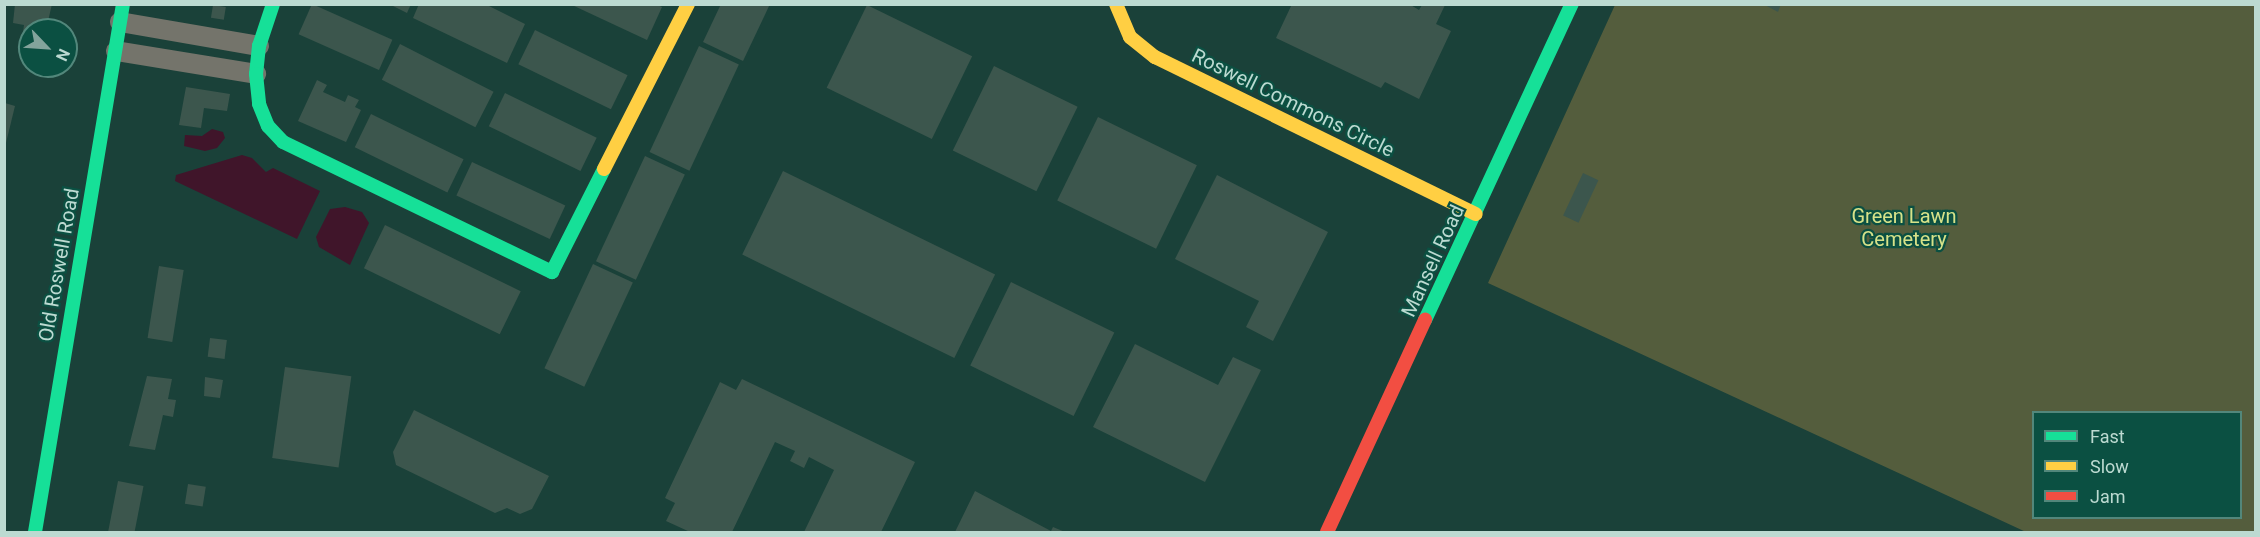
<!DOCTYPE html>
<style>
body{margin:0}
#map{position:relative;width:2260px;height:537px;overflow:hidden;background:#1a4139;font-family:Roboto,sans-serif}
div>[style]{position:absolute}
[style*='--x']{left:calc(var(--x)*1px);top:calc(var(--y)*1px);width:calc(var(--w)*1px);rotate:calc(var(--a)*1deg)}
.green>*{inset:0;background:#545d3d}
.water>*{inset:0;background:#40152a}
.building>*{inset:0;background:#3c564d;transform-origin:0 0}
.street>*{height:20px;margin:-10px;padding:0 10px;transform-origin:10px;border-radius:10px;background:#74746b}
.fast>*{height:14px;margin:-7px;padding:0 7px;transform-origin:7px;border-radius:7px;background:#16e098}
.slow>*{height:14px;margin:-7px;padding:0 7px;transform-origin:7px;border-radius:7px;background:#ffcf43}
.jam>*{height:14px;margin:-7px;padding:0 7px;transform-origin:7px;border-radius:7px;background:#f24e42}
span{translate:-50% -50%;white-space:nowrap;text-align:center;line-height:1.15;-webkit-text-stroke:4.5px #0b5042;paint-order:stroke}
.street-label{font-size:20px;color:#bcdad1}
.park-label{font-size:20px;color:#d7e289}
.frame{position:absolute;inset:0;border:6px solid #bcdad1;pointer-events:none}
.legend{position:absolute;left:2032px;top:411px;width:210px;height:108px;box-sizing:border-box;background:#0b5042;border:2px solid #52877b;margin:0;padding:8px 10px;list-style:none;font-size:18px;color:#bcdad1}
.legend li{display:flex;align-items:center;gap:12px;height:30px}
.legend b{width:30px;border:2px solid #52877b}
.north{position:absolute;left:18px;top:18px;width:60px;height:60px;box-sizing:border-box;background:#0b5042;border:2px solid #52877b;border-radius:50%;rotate:115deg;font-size:16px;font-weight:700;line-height:24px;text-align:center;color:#bcdad1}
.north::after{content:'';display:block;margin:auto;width:21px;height:27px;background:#83a49c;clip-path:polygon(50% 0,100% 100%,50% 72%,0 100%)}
</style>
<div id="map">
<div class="green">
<i style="clip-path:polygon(evenodd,1615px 5px,2255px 5px,2255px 532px,2026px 532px,1488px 283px,1615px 5px,2034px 412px,2240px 412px,2240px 518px,2034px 518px,2034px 412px)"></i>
</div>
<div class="water">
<i style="clip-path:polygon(212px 129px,223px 132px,225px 138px,217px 148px,205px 151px,184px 146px,185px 135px,202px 136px)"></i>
<i style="clip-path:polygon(242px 155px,252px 158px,266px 172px,273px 168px,320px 191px,297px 239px,175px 181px,176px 175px)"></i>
<i style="clip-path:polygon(345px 207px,362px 212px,369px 223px,350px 265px,319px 247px,316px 237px,330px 209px)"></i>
</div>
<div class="building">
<i style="clip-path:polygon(15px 4px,52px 4px,46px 30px,30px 30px,30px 55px,20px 54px,24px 25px,13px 23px)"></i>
<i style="left:312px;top:4px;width:88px;height:33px;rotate:24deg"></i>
<i style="clip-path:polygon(389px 4px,411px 4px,407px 13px)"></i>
<i style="clip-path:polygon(419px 4px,485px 4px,525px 24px,507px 63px,413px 18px)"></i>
<i style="clip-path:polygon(721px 4px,770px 4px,743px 61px,703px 42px)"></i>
<i style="clip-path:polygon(1292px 4px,1409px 4px,1419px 10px,1422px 5px,1445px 5px,1436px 24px,1451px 31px,1419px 99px,1385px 82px,1381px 88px,1276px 38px)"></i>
<i style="clip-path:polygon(1763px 4px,1781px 4px,1778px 12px)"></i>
<i style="left:213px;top:5px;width:13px;height:13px;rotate:9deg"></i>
<i style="clip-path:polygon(572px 5px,657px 5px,662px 7px,647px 40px)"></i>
<i style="left:867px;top:5px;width:117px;height:92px;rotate:26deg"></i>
<i style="left:535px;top:30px;width:103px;height:38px;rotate:26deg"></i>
<i style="left:400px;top:44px;width:105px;height:40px;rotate:27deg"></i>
<i style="left:699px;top:46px;width:44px;height:117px;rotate:25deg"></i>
<i style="left:994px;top:66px;width:93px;height:94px;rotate:26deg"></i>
<i style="clip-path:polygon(317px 80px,327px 85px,323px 92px,345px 102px,348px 95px,359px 100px,355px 107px,361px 110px,346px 142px,298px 121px)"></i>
<i style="clip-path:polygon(186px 87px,230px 94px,227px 111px,204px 108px,201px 128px,179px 125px)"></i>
<i style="left:505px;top:93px;width:102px;height:37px;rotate:26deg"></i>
<i style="clip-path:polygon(5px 103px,15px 106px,5px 147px)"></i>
<i style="left:371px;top:114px;width:103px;height:37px;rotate:26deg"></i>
<i style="left:1098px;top:117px;width:110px;height:93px;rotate:26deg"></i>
<i style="left:645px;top:156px;width:44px;height:116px;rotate:25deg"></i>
<i style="left:472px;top:162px;width:103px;height:37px;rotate:25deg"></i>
<i style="left:783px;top:171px;width:236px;height:93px;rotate:26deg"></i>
<i style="left:1583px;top:173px;width:17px;height:47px;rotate:25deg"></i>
<i style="clip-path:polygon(1217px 175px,1328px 232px,1273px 341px,1246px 327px,1259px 301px,1175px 259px)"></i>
<i style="left:385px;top:225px;width:151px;height:48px;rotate:26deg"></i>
<i style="left:593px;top:264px;width:44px;height:115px;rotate:25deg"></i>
<i style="left:159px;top:266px;width:25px;height:73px;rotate:9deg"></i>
<i style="left:1011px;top:282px;width:115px;height:93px;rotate:26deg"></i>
<i style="left:210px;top:338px;width:17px;height:19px;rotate:7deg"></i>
<i style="clip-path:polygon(1135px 344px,1218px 385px,1233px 357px,1261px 370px,1205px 482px,1093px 427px)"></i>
<i style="left:285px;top:367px;width:67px;height:92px;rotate:8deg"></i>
<i style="clip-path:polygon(147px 376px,172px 379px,168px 399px,176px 400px,173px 417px,163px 415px,155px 450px,129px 446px)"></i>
<i style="clip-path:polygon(205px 377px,223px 380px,220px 398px,204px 396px)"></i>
<i style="clip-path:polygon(742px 379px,915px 462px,881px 532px,804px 532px,834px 470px,809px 457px,804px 468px,790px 461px,795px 451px,775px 442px,732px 532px,690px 532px,666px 521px,675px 503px,665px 498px,720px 382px,736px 390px)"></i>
<i style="clip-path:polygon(414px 410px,549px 476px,532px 509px,520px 514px,507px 508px,495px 513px,396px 465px,393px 452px)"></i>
<i style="left:118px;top:481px;width:26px;height:51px;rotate:11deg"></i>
<i style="left:188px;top:484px;width:18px;height:20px;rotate:9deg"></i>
<i style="clip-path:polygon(975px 491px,1051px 531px,1053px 527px,1065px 532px,955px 532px)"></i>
</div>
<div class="street">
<i style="--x:120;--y:22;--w:141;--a:9.8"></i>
<i style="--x:116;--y:51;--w:142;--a:9.3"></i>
</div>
<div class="fast">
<i style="--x:273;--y:4;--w:44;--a:108.4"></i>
<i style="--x:259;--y:46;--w:28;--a:96"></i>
<i style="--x:256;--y:74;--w:30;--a:84"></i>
<i style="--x:259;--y:104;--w:24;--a:68"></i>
<i style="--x:268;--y:126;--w:22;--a:47"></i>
<i style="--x:283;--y:142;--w:299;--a:25.8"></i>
<i style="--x:552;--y:272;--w:115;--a:-63.2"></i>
<i style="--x:1425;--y:320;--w:349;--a:-65.1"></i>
<i style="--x:35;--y:532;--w:535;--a:-80.54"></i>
</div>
<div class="slow">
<i style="--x:1116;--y:4;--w:36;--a:67"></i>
<i style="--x:1130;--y:37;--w:32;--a:39"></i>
<i style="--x:1155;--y:57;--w:357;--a:26.1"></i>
<i style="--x:604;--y:169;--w:185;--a:-63"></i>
</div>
<div class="jam">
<i style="--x:1327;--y:532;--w:234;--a:-65.2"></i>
</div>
<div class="street-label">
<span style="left:1293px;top:103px;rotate:26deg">Roswell Commons Circle</span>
<span style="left:1433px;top:261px;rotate:-65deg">Mansell Road</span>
<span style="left:59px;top:265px;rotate:-80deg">Old Roswell Road</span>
</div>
<div class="park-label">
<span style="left:1904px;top:228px">Green Lawn<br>Cemetery</span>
</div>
<div class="frame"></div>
<ul class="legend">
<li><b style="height:8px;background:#16e098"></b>Fast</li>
<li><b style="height:8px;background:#ffcf43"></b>Slow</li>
<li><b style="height:8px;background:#f24e42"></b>Jam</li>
</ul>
<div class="north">N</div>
</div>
